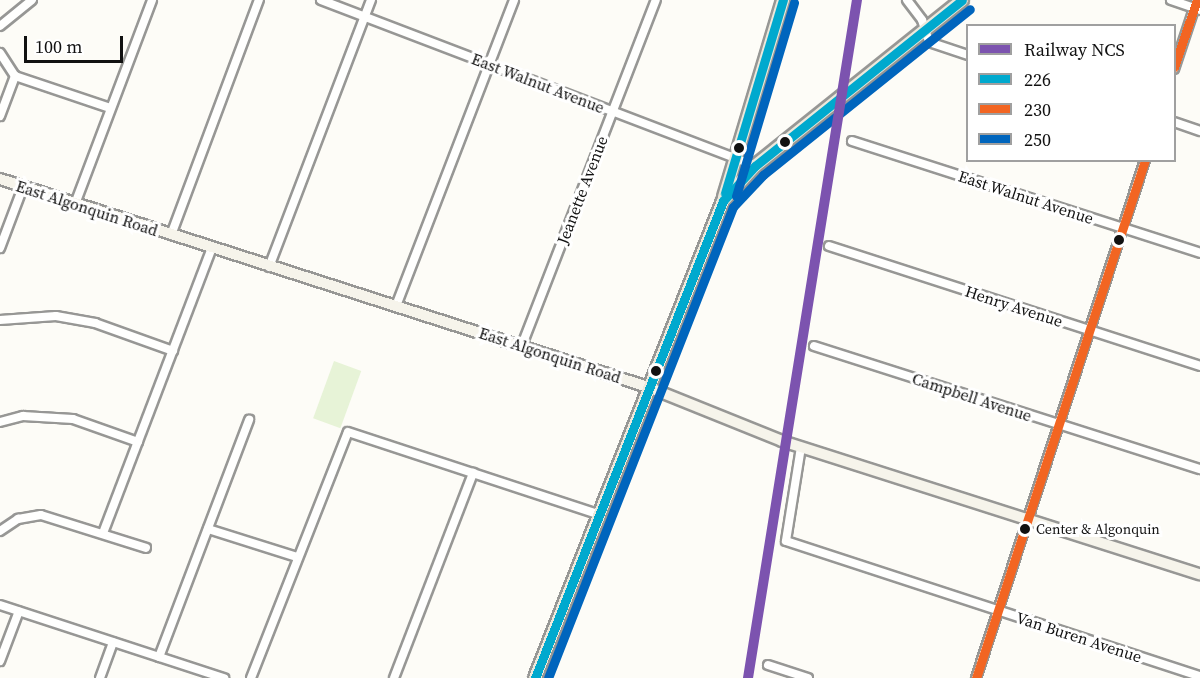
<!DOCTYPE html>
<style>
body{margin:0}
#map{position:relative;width:1200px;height:678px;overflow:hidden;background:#fdfcf7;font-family:"Source Serif 4",serif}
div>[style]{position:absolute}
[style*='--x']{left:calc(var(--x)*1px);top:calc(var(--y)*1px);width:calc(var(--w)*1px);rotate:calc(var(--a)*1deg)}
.green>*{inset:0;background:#e7f3d7;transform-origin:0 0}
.roads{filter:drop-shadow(2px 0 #979795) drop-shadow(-2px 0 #979795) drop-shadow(0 2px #979795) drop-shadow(0 -2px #979795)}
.street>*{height:8px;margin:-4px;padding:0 4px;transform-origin:4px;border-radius:4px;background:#fffffe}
.secondary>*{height:10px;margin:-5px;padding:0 5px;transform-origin:5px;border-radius:5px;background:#f6f4eb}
.primary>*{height:12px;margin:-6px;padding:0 6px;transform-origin:6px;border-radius:6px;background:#ede9dc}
.bus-1>*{height:9px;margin:-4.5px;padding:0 4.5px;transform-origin:4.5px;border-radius:4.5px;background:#00a9ce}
.bus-2>*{height:9px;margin:-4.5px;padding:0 4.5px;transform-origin:4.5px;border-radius:4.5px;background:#f26522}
.bus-3>*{height:9px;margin:-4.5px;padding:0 4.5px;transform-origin:4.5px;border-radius:4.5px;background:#0065bd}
.rail-1>*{height:10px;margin:-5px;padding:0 5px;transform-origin:5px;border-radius:5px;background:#7c53af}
.dots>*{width:16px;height:16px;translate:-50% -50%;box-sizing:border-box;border:3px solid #fff;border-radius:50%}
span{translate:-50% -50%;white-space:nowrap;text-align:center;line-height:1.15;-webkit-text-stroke:6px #fff;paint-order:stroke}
.bus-label{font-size:14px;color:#111}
.left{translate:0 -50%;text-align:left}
.street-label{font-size:16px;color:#111}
.legend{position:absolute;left:966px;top:24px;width:210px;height:138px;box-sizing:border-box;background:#fff;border:2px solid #a0a0a0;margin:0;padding:8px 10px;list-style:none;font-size:18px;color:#111}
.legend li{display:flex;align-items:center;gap:12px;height:30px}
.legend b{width:30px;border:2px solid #a0a0a0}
.scale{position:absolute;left:24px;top:36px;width:99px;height:27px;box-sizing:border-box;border:3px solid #111;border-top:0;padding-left:8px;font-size:18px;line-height:21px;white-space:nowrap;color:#111;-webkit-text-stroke:4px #fff;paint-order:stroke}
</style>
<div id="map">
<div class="green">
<i style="left:334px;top:361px;width:29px;height:61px;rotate:20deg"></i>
</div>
<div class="roads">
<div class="street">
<i style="--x:321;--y:0;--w:465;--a:20.9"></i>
<i style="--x:907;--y:0;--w:25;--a:53"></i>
<i style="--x:922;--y:20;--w:23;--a:72"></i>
<i style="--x:929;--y:42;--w:41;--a:18.4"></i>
<i style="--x:1171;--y:0;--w:31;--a:19"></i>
<i style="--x:0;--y:26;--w:41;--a:-39.1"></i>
<i style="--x:0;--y:53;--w:27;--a:57"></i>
<i style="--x:1174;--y:69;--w:73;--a:-71.6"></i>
<i style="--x:15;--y:76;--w:100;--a:18.6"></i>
<i style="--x:0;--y:116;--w:43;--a:-69.4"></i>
<i style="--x:1174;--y:122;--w:28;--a:19"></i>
<i style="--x:852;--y:141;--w:366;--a:17.8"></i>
<i style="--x:75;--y:204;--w:218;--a:-69.3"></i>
<i style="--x:171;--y:235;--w:251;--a:-69.5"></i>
<i style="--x:829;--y:246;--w:390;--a:17.9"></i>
<i style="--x:0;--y:248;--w:65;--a:-69.3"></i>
<i style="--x:269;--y:267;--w:286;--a:-69.1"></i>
<i style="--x:396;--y:306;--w:328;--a:-68.9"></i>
<i style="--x:0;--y:320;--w:56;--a:-4.1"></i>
<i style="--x:56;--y:316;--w:40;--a:10"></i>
<i style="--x:95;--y:323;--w:83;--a:19.7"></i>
<i style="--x:522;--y:345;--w:370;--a:-68.8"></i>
<i style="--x:814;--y:346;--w:405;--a:17.7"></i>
<i style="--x:0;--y:422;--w:24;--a:-15"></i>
<i style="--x:23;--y:416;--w:50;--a:3.4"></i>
<i style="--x:73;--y:419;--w:69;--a:19.5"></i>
<i style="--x:801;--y:447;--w:95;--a:99.1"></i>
<i style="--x:786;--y:541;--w:435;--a:18.1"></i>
<i style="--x:208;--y:529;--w:93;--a:17.5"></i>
<i style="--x:0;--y:531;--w:22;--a:-34"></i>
<i style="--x:18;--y:519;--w:23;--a:-10"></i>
<i style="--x:41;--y:515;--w:110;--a:17.4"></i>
<i style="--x:103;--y:533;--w:305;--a:-69.1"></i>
<i style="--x:0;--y:605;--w:236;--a:18.1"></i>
<i style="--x:159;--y:657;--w:254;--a:-69.2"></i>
<i style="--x:0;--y:661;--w:53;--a:-69.2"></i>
<i style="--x:768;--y:665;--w:42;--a:18"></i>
<i style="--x:100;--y:678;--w:38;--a:-70"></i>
<i style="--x:251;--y:678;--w:264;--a:-68.5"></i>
<i style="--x:348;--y:432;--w:263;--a:18.2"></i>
<i style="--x:394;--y:678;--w:220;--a:-68.9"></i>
<i style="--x:976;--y:678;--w:545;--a:-71.93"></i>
</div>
<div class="secondary">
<i style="--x:0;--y:179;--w:681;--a:17.8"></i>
<i style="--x:648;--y:387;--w:144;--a:21.9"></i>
<i style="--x:782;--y:441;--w:439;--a:17.7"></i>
</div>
<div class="primary">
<i style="--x:724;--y:197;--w:206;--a:-73.3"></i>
<i style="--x:535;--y:678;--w:513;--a:-68.49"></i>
<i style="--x:723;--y:201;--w:47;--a:-47.6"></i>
<i style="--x:755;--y:166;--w:265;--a:-38.7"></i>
</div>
</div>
<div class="bus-1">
<i style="--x:725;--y:193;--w:202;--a:-73.3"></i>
<i style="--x:535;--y:678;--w:513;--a:-68.49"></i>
<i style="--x:723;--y:201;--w:47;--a:-47.6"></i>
<i style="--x:755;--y:166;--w:265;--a:-38.7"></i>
</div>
<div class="bus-2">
<i style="--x:1174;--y:67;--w:71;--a:-71.1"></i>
<i style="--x:976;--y:678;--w:545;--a:-71.93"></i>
</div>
<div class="bus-3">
<i style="--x:736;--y:196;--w:202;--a:-73.3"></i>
<i style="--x:548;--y:678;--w:506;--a:-68.56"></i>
<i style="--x:733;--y:207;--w:44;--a:-46.8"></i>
<i style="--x:763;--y:175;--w:265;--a:-38.7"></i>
</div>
<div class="rail-1">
<i style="--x:748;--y:678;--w:687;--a:-80.87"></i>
</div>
<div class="dots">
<i style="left:785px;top:142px;background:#111"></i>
<i style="left:739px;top:148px;background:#111"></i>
<i style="left:1119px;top:240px;background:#111"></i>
<i style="left:656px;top:371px;background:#111"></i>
<i style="left:1025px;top:529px;background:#111"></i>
</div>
<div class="bus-label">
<span class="left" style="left:1036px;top:529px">Center &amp; Algonquin</span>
</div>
<div class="street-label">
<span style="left:538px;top:83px;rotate:21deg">East Walnut Avenue</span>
<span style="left:582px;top:190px;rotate:-69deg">Jeanette Avenue</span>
<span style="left:1026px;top:197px;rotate:18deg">East Walnut Avenue</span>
<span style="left:87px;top:208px;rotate:18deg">East Algonquin Road</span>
<span style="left:1014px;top:306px;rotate:18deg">Henry Avenue</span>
<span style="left:550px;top:355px;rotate:18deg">East Algonquin Road</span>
<span style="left:972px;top:397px;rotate:18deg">Campbell Avenue</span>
<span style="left:1079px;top:637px;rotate:18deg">Van Buren Avenue</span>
</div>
<ul class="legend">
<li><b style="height:8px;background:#7c53af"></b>Railway NCS</li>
<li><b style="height:8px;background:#00a9ce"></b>226</li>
<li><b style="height:8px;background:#f26522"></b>230</li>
<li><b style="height:8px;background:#0065bd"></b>250</li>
</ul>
<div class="scale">100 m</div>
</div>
